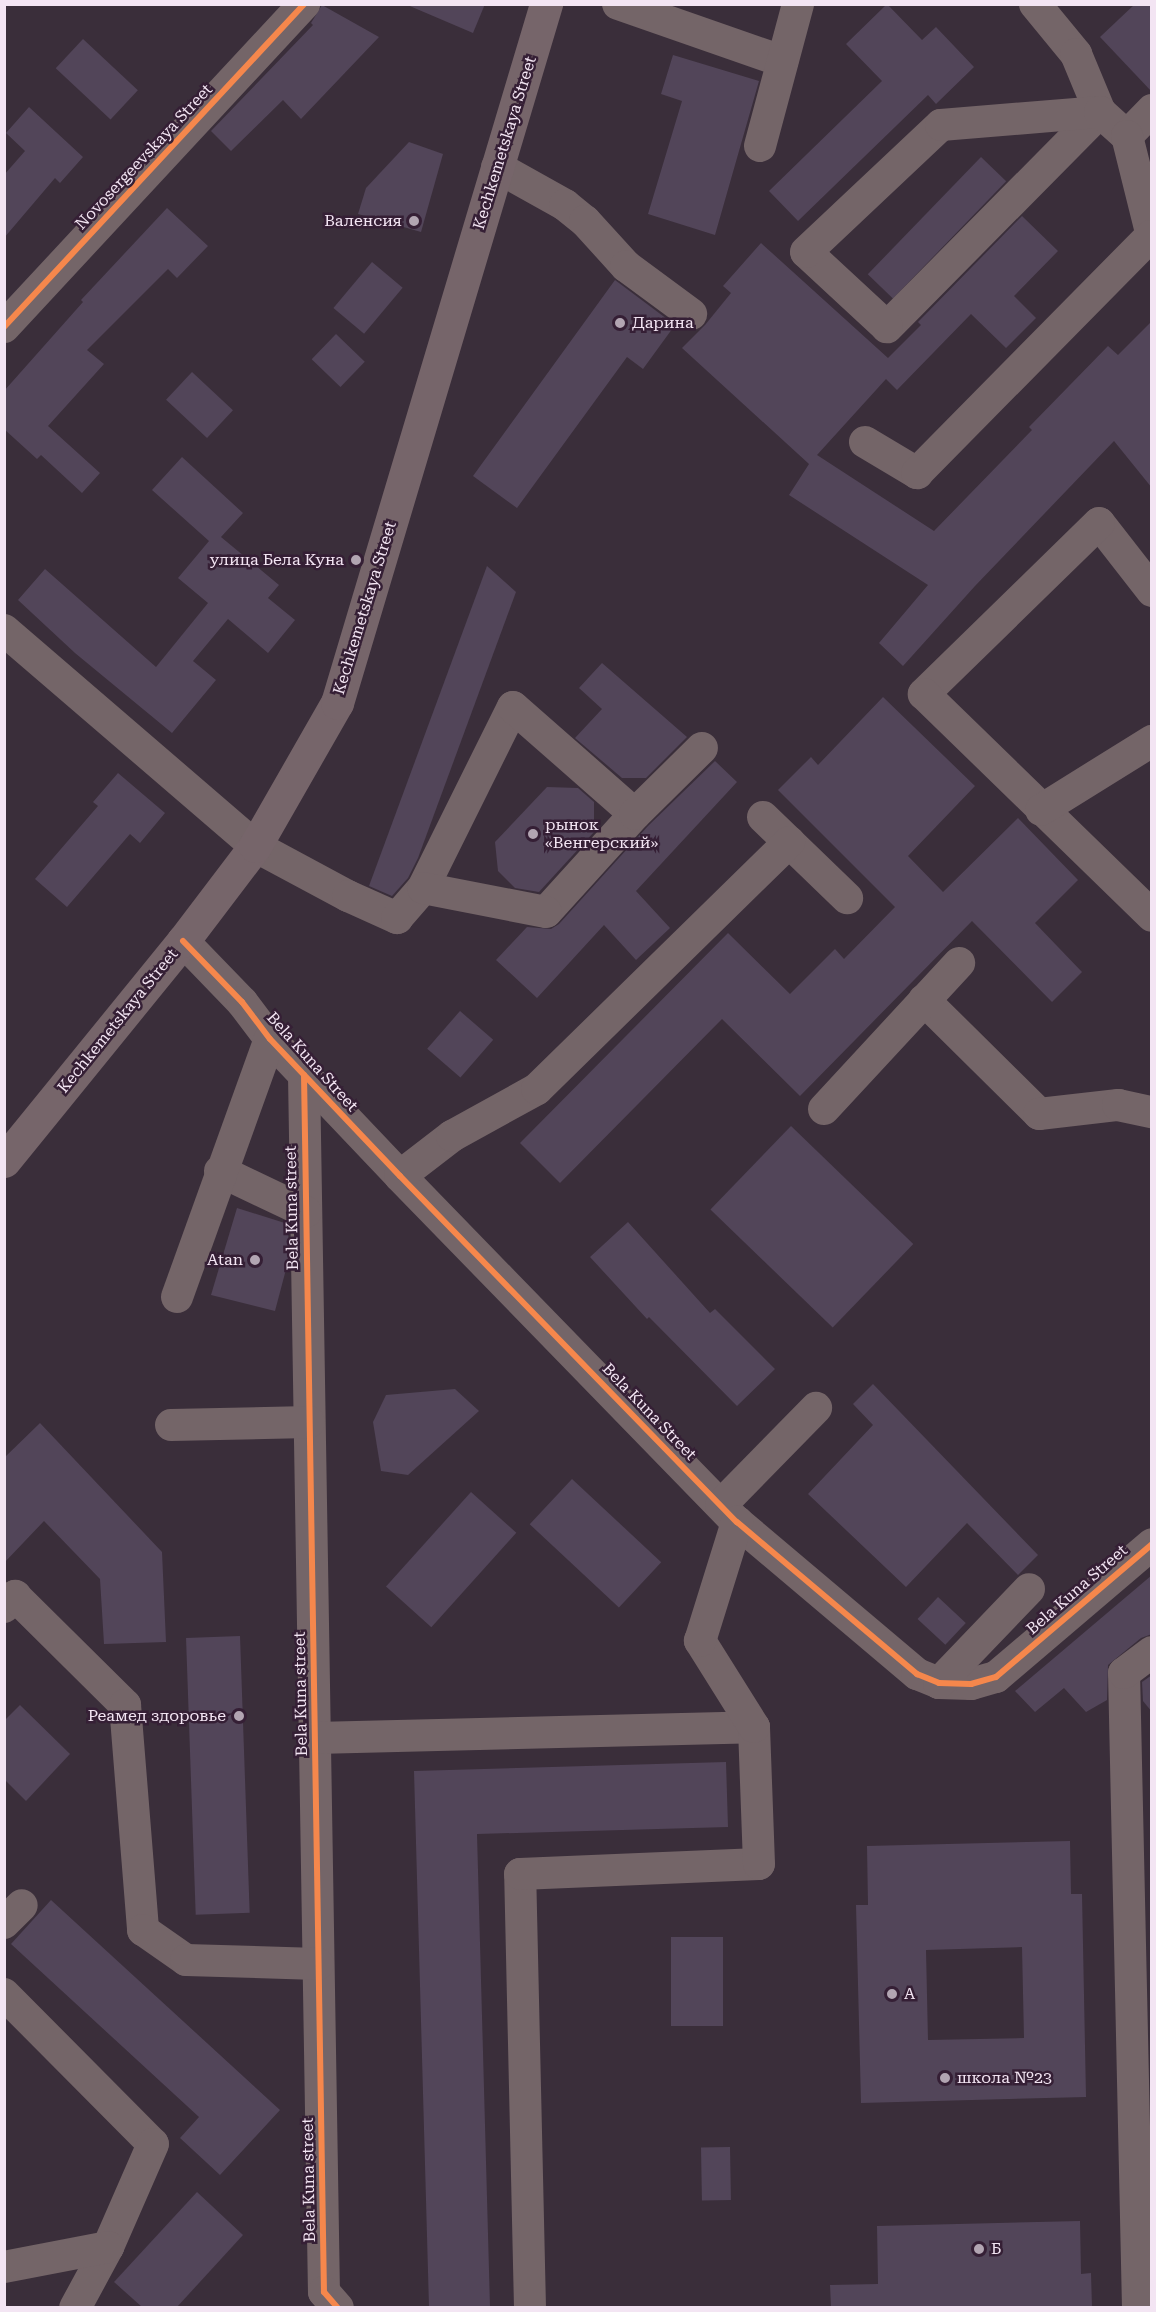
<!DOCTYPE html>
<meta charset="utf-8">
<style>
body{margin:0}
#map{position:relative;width:1156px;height:2312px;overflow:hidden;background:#3a2e3a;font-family:"Roboto Serif",serif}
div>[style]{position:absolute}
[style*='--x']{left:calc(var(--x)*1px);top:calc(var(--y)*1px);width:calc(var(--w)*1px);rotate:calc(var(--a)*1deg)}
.building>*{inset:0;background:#524559;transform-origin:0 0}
.minor>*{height:32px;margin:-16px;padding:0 16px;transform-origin:16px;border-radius:16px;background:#746568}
.major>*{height:33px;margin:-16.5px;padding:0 16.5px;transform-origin:16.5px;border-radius:16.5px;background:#76656a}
.cycleway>*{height:6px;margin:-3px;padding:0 3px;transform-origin:3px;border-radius:3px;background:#f5874c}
.dots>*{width:16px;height:16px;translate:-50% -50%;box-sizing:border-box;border:3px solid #351f35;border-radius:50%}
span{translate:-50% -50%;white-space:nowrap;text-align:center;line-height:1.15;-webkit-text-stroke:5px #351f35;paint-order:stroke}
.street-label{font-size:16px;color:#f3e5f3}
.poi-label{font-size:16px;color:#f3e5f3}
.right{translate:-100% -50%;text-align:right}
.left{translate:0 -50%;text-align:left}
.frame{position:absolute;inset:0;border:6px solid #f3e5f3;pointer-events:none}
</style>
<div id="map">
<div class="building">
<i style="clip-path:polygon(405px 4px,485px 4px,473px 33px)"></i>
<i style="clip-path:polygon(887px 4px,922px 40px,936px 27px,974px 67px,936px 104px,928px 95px,798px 221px,769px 191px,882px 81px,846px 44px)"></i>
<i style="clip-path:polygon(1135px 4px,1152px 4px,1152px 92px,1100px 37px)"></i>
<i style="clip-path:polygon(322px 5px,379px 37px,301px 119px,283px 100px,231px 151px,211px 131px,313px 25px,311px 23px)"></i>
<i style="left:83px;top:39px;width:75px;height:40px;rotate:43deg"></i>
<i style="clip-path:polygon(673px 55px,759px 81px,715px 235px,648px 214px,682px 101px,661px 94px)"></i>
<i style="clip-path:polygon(29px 107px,83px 157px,60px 183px,55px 178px,4px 238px,4px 175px,25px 151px,6px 133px)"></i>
<i style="clip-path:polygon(409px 142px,443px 154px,421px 232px,358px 214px,366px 188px)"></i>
<i style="left:981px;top:157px;width:35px;height:163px;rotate:44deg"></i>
<i style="clip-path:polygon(167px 208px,208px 246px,177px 278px,168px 269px,87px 350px,104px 364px,48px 426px,100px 473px,82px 493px,41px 455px,37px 459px,4px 429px,4px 391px,83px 302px,81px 300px)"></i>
<i style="clip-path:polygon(1022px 216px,1058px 251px,1014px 296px,1036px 318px,1006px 348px,971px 314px,897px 390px,886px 379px,817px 455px,934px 531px,1032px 430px,1029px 427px,1108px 346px,1118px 355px,1152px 321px,1152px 488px,1114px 441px,975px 586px,903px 666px,879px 643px,928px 585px,789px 495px,809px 464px,682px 348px,705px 325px,731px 293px,723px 286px,761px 243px,888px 358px,921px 325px,918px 322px)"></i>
<i style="left:372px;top:262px;width:40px;height:60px;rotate:40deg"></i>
<i style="clip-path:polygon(615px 280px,675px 325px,643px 369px,627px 357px,517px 508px,473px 476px)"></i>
<i style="left:336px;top:334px;width:40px;height:35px;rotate:44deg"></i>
<i style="left:192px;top:372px;width:56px;height:38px;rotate:43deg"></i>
<i style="clip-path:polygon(182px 457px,243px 513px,221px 537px,279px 585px,268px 598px,295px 620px,268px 653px,228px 619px,193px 661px,216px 680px,172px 733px,75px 653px,18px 600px,45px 569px,156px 667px,208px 603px,178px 578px,209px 541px,152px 490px)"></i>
<i style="clip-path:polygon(487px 566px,516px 592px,418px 858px,408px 878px,392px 896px,369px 886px)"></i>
<i style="clip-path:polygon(602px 663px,687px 737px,646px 778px,622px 778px,575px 738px,602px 709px,579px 688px)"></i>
<i style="clip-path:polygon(883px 697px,975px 786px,908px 856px,943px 892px,1018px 818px,1078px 880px,1035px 923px,1082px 972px,1052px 1002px,972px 921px,800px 1096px,722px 1019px,560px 1183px,520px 1143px,728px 933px,790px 994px,835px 949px,844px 959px,895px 907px,778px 790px,811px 757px,818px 765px)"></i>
<i style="clip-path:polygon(715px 761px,737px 782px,636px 891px,670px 928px,636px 960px,604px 925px,537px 998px,496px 960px,527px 927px,551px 929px,559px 924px,648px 826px)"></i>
<i style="clip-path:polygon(118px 773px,165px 813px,140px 843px,130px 834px,67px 907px,35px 879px,98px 806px,93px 802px)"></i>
<i style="clip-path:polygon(547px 787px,578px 788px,594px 802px,594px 832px,539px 892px,515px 888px,498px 871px,495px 842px)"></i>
<i style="left:460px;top:1011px;width:44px;height:50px;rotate:41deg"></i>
<i style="left:791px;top:1126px;width:170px;height:116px;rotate:44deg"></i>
<i style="clip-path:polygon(237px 1208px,288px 1224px,289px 1258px,275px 1311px,211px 1295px)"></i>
<i style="clip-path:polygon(628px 1222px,710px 1313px,715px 1309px,775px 1369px,737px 1406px,649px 1317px,647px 1319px,590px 1257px)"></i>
<i style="clip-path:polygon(873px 1384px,1038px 1555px,1018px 1575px,967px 1523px,906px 1587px,808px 1494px,873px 1425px,853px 1404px)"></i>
<i style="clip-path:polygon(455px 1389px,479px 1411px,408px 1475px,381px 1471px,373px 1422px,386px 1395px)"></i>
<i style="clip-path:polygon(40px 1423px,162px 1552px,166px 1642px,104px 1644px,100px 1579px,44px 1521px,4px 1563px,4px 1458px)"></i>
<i style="left:572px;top:1479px;width:122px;height:62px;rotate:43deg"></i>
<i style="left:471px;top:1492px;width:61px;height:127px;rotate:42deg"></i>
<i style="clip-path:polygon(1152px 1575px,1152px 1634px,1141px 1638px,1108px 1665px,1107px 1700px,1086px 1712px,1064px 1688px,1035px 1712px,1015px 1691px)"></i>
<i style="left:938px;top:1597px;width:38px;height:30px;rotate:43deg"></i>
<i style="left:240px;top:1636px;width:277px;height:54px;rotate:88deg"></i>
<i style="clip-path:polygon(1152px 1675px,1152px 1712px,1143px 1701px,1142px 1682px)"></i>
<i style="clip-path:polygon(20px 1705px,70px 1754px,26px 1801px,4px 1779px,4px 1721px)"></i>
<i style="clip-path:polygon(726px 1762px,728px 1827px,477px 1834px,490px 2307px,429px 2307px,414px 1771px)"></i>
<i style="clip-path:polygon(evenodd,1070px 1841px,1071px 1894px,1082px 1894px,1086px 2097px,861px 2103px,856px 1905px,868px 1905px,867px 1846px,1070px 1841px,1022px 1947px,1024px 2038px,928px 2040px,926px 1950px,1022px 1947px)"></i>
<i style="clip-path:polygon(51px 1900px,280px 2110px,220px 2175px,180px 2138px,199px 2117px,11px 1944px)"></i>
<i style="left:723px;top:1937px;width:89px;height:52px;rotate:90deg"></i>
<i style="left:730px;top:2147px;width:53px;height:29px;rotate:89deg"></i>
<i style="clip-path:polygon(197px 2192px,243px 2235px,177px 2307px,142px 2307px,114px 2282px)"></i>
<i style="clip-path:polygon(1080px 2221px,1081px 2274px,1091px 2273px,1092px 2307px,831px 2307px,830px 2285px,878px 2284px,877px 2226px)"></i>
</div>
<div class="minor">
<i style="--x:618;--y:4;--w:174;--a:19.2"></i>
<i style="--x:1035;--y:4;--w:65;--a:50.6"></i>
<i style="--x:1076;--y:54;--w:63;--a:67.5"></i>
<i style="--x:1100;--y:112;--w:303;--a:134.7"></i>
<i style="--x:887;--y:327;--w:110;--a:-137.2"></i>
<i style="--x:806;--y:252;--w:185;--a:-43.3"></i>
<i style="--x:941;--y:125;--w:160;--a:-4.7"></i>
<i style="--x:1100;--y:112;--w:36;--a:42"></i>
<i style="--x:1152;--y:110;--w:36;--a:134"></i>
<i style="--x:1127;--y:136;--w:103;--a:76"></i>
<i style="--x:760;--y:146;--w:147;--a:-75"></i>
<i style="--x:497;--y:167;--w:78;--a:29.2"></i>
<i style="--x:565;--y:205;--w:26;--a:39"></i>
<i style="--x:585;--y:221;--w:61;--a:47.7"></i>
<i style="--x:626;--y:266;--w:81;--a:36.4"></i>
<i style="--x:4;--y:327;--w:441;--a:-47.1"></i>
<i style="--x:865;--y:442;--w:61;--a:30.8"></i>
<i style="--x:917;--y:473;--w:333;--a:-45.4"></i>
<i style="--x:1152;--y:591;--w:86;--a:-127.9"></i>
<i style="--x:1099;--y:523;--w:245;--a:135.7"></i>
<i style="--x:924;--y:694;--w:318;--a:44.2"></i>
<i style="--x:4;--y:630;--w:331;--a:40.7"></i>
<i style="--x:255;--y:846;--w:106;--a:28.3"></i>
<i style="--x:348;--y:896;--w:54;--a:24.2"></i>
<i style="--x:397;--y:918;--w:40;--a:-49"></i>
<i style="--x:423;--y:888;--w:202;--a:-63.6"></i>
<i style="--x:513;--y:707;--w:162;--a:41.3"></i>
<i style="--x:635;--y:814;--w:132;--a:132.2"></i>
<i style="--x:546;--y:912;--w:125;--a:-169"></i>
<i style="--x:1041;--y:810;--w:131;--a:-31.9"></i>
<i style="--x:635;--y:814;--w:94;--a:-44.6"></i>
<i style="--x:763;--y:817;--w:117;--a:44"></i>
<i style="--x:183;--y:941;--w:85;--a:46"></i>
<i style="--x:242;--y:1002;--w:46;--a:52.9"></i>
<i style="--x:270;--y:1039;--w:189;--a:46.5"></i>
<i style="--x:400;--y:1176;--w:483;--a:45.8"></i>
<i style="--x:737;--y:1522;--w:236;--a:40.2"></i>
<i style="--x:917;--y:1674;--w:24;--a:22"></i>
<i style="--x:939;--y:1683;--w:32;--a:2"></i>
<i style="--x:971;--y:1684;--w:26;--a:-16"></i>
<i style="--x:996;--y:1677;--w:205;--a:-40.4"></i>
<i style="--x:924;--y:1000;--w:162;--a:44.7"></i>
<i style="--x:1039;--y:1114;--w:80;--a:-6.5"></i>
<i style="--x:1118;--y:1105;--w:35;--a:12"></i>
<i style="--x:304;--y:1075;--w:1217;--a:89.06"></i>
<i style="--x:324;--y:2292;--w:21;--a:49"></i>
<i style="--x:824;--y:1109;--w:199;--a:-47.2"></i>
<i style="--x:220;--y:1171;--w:95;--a:25.5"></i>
<i style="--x:400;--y:1176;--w:66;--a:-37.6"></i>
<i style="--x:452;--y:1136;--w:97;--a:-28.9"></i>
<i style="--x:537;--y:1089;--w:353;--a:-44.4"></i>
<i style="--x:177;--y:1297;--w:274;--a:-70.2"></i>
<i style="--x:171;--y:1425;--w:138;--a:-1.2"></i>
<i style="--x:721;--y:1505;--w:136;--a:-45.6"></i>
<i style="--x:4;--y:1607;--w:16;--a:-45"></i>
<i style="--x:15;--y:1596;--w:155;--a:44.7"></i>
<i style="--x:125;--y:1705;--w:226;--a:85.4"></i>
<i style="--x:143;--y:1930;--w:52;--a:34.9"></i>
<i style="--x:186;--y:1960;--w:132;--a:1.7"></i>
<i style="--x:939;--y:1683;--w:130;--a:-46.2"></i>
<i style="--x:315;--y:1738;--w:439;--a:-1.4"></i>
<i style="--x:4;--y:1923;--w:25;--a:-45"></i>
<i style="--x:4;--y:1994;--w:211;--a:45.2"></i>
<i style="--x:153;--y:2144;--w:112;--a:113.6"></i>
<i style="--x:108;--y:2247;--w:69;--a:118.4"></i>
<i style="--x:4;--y:2267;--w:106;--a:-10.9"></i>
<i style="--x:530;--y:2308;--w:434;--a:-91.3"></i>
<i style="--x:520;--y:1874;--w:239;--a:-2.4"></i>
<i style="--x:759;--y:1864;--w:137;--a:-92.1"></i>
<i style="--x:754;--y:1727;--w:102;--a:-122.1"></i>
<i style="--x:700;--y:1641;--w:125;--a:-72.7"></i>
<i style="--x:1138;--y:2308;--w:635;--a:-91.26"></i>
<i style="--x:1124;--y:1673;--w:35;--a:-37"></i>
</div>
<div class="major">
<i style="--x:4;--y:1161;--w:284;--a:-50.9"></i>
<i style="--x:183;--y:941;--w:119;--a:-52.8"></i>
<i style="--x:255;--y:846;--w:165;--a:-60.2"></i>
<i style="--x:337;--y:703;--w:730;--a:-73.35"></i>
</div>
<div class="cycleway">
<i style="--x:4;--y:327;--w:441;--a:-47.1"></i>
<i style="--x:183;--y:941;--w:85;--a:46"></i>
<i style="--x:242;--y:1002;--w:46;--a:52.9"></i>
<i style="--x:270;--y:1039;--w:189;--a:46.5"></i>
<i style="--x:400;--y:1176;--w:483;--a:45.8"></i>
<i style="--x:737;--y:1522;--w:236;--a:40.2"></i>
<i style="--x:917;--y:1674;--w:24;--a:22"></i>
<i style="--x:939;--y:1683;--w:32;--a:2"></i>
<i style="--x:971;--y:1684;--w:26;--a:-16"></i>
<i style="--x:996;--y:1677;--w:205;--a:-40.4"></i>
<i style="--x:304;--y:1075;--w:1217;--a:89.06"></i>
<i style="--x:324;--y:2292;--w:21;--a:49"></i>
</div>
<div class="dots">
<i style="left:414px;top:221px;background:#b2a5b2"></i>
<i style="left:620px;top:323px;background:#b2a5b2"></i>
<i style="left:356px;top:560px;background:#b2a5b2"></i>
<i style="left:533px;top:834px;background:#b2a5b2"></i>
<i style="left:255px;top:1260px;background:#b2a5b2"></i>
<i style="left:239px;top:1716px;background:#b2a5b2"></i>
<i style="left:892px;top:1994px;background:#b2a5b2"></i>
<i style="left:945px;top:2078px;background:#b2a5b2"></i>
<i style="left:979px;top:2249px;background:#b2a5b2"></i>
</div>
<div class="street-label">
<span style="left:505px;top:143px;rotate:-73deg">Kechkemetskaya Street</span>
<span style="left:144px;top:157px;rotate:-47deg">Novosergeevskaya Street</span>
<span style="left:365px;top:608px;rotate:-73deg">Kechkemetskaya Street</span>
<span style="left:118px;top:1021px;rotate:-51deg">Kechkemetskaya Street</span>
<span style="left:312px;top:1062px;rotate:48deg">Bela Kuna Street</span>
<span style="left:292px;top:1208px;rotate:-91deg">Bela Kuna street</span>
<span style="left:649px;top:1412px;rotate:46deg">Bela Kuna Street</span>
<span style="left:1077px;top:1590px;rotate:-41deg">Bela Kuna Street</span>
<span style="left:301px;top:1694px;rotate:-91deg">Bela Kuna street</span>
<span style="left:309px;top:2180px;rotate:-91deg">Bela Kuna street</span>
</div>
<div class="poi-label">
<span class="right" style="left:402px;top:221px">Валенсия</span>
<span class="left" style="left:632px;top:323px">Дарина</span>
<span class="right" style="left:344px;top:560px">улица Бела Куна</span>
<span class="left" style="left:545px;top:834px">рынок<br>«Венгерский»</span>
<span class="right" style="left:243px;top:1260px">Аtan</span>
<span class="right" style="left:226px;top:1716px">Реамед здоровье</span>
<span class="left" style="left:904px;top:1994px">А</span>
<span class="left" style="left:957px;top:2078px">школа №23</span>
<span class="left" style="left:991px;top:2249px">Б</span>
</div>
<div class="frame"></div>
</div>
